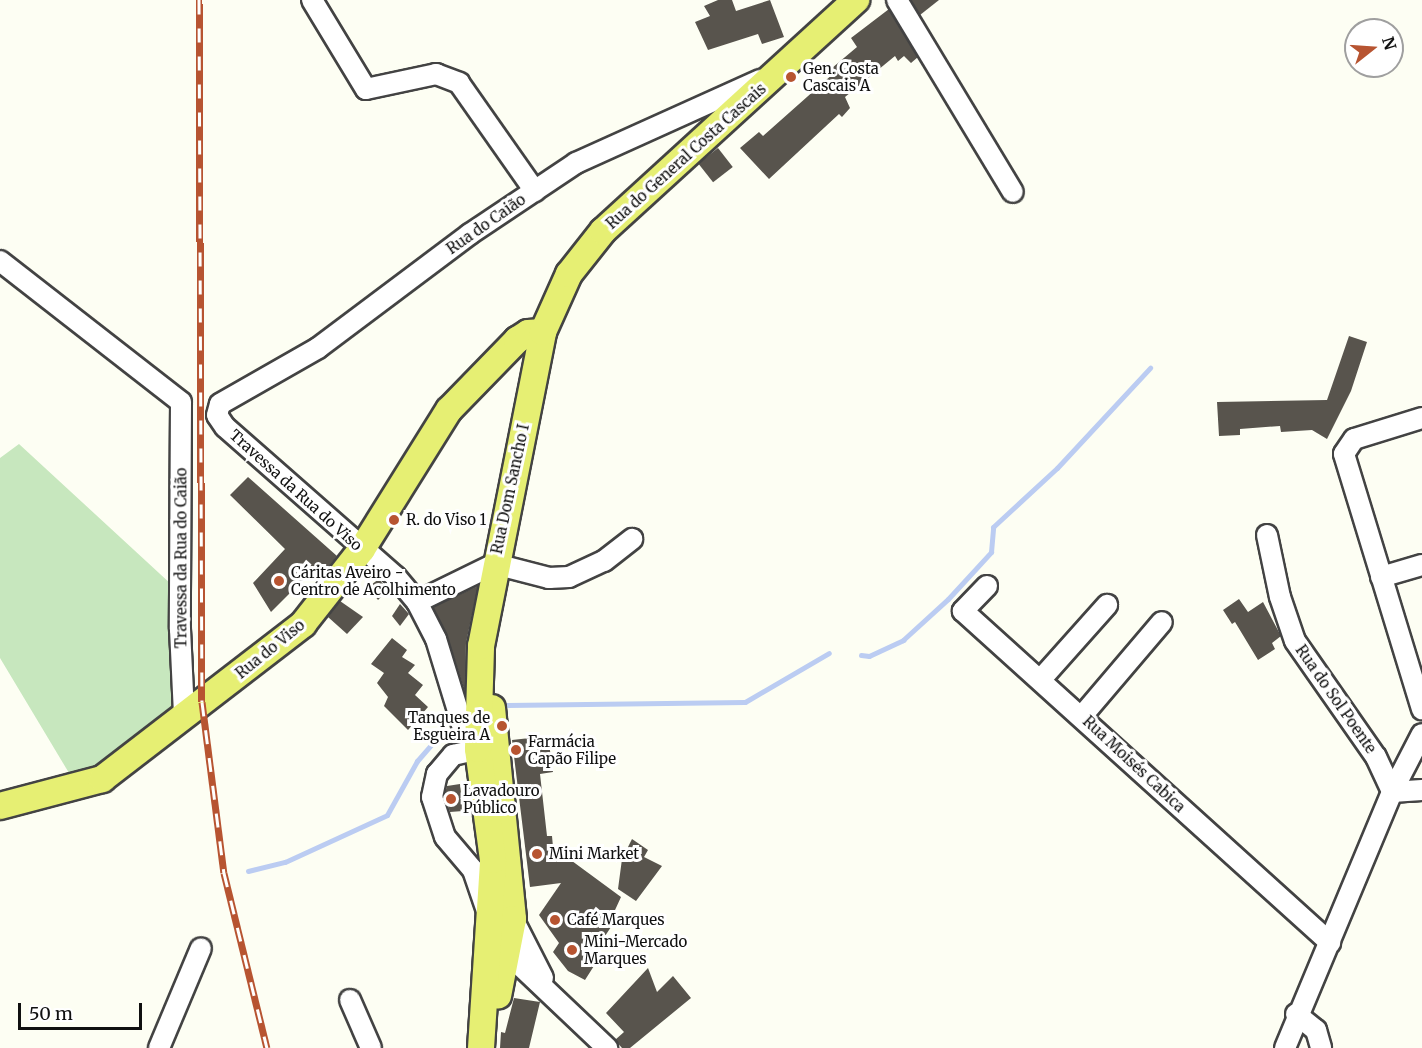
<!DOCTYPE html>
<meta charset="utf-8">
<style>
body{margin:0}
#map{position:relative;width:1422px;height:1048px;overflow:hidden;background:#fdfef3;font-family:Merriweather,serif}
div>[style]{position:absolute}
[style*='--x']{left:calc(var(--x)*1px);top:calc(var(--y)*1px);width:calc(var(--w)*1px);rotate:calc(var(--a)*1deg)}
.green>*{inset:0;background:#c7e7be}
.stream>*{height:5px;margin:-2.5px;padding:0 2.5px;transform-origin:2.5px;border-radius:2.5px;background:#bbccf2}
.building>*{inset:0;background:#58544d;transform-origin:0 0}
.roads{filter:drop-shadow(2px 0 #434343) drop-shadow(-2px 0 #434343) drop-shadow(0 2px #434343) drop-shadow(0 -2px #434343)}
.minor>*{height:20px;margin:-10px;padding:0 10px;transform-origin:10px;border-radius:10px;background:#fff}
.major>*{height:26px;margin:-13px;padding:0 13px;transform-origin:13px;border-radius:13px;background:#e6ef73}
.rail>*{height:7px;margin-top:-3.5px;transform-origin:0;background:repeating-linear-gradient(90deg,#fff 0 14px,#b75431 0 28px);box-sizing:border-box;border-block:2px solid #b75431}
.dots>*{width:16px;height:16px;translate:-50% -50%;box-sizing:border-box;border:3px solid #fff;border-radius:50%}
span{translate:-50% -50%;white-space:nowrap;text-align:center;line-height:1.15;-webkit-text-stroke:6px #fff;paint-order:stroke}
.poi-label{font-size:15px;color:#101010}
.left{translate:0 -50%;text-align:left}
.right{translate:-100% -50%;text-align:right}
.street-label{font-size:15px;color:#101010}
.north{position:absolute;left:1344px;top:18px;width:60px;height:60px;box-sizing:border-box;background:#fff;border:2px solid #9f9f9f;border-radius:50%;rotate:73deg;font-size:16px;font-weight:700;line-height:24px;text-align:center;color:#101010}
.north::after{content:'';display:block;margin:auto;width:21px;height:27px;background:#b75431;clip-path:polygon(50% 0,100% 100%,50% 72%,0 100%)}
.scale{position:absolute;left:18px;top:1003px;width:124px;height:27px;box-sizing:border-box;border:3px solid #101010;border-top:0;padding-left:8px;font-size:18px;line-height:21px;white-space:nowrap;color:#101010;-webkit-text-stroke:4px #fff;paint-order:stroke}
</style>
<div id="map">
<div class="green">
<i style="clip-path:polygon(19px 444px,172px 585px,184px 714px,102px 779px,77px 770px,69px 773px,0 658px,0 458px)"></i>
</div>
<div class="stream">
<i style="--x:861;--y:655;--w:8;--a:7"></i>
<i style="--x:869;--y:656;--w:38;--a:-25"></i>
<i style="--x:903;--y:640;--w:61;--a:-42.3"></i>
<i style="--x:948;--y:599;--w:64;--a:-47.5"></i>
<i style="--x:991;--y:552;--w:25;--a:-85"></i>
<i style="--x:993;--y:527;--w:87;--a:-42.7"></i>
<i style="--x:1057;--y:468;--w:137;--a:-47.1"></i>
<i style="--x:503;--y:705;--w:242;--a:-0.7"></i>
<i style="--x:745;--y:702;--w:97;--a:-30.3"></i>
<i style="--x:248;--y:871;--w:38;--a:-14"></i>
<i style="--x:285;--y:862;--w:112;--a:-24.7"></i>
<i style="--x:387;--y:815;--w:62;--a:-60.9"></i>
<i style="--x:417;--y:761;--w:28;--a:-49"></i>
</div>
<div class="building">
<i style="clip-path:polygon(718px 0,732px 0,736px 11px,770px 0,784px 37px,762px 44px,758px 34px,708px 50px,695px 22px,710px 16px,704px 6px)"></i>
<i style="clip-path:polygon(911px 0,939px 0,920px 15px)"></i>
<i style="clip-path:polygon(889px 9px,918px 57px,911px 63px,904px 56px,898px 61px,895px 56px,845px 97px,850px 108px,842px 117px,839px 114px,769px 179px,740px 148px,759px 132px,763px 136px,834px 73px,832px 68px,857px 47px,851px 38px)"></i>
<i style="left:718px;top:148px;width:24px;height:25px;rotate:52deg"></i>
<i style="clip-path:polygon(1349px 336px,1367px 342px,1351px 391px,1327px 439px,1312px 430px,1281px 432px,1280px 426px,1240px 429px,1240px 435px,1219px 436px,1217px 402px,1327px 400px)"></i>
<i style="clip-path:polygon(248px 477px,337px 556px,318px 580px,310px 573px,271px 612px,253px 583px,285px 549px,230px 495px)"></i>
<i style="clip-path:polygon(379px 579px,388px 590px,378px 600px,368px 587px)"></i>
<i style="clip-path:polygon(478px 586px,466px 643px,465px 692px,447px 635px,433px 607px)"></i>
<i style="clip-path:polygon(1239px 599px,1248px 612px,1263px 602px,1281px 636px,1272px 643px,1275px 649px,1258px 660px,1235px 622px,1232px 624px,1223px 610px)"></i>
<i style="clip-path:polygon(340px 601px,363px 617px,347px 634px,328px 617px)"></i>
<i style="clip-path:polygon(400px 604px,409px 614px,400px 626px,392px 616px)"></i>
<i style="clip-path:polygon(392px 638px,407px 650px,402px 657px,415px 665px,408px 673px,423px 685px,415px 695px,428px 707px,408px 730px,384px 706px,388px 697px,377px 683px,384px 673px,371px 664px)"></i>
<i style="clip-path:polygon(548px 736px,553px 772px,540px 774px,547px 836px,552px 836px,553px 847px,621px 897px,610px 921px,613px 924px,593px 954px,599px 958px,585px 980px,568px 971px,553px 952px,559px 943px,539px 915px,561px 883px,530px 887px,512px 740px)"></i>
<i style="clip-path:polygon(460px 784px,463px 811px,450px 812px,444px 796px,447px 786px)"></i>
<i style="clip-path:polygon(632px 839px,648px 850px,644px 857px,662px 866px,636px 901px,618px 889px,622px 859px)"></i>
<i style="clip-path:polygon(648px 968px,657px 992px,673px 976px,691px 998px,630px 1048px,622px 1048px,615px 1040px,624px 1032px,606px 1013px)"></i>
<i style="clip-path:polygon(514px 998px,540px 1002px,529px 1048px,500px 1048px,501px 1032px,505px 1033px)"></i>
</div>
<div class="roads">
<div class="minor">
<i style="--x:312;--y:0;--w:104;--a:58.8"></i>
<i style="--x:366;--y:89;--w:72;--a:-12.1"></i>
<i style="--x:436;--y:74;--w:25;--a:21"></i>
<i style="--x:459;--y:83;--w:132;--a:54.9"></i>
<i style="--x:897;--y:0;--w:224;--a:58.9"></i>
<i style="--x:0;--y:261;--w:229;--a:37.9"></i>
<i style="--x:181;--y:402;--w:227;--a:90.3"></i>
<i style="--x:180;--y:629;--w:85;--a:87.3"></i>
<i style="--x:1422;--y:418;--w:71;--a:162.8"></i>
<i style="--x:1354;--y:439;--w:18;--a:124"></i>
<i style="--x:1344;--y:454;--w:267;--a:73"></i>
<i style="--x:1267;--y:535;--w:63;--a:78.2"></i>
<i style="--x:1280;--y:597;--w:46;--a:71.2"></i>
<i style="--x:1295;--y:641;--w:141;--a:55.1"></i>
<i style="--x:1376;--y:757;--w:38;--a:65"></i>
<i style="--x:1381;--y:577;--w:43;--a:-16.3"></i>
<i style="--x:987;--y:586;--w:35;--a:134"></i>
<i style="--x:963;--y:611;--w:495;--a:42.1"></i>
<i style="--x:417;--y:602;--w:87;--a:-26"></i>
<i style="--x:495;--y:564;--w:56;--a:14.5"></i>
<i style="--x:549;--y:578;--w:20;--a:-3"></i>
<i style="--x:569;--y:577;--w:38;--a:-25"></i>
<i style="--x:604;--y:561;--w:36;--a:-38"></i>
<i style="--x:1042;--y:678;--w:98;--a:-48.3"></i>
<i style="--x:1082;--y:716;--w:123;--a:-49.6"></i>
<i style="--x:1392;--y:792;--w:65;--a:-62.7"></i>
<i style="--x:487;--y:911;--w:43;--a:-108.9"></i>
<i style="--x:473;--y:870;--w:43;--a:-130.3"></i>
<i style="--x:445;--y:837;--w:42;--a:-108"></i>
<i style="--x:432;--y:797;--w:24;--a:-78"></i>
<i style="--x:437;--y:774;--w:25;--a:-50"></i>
<i style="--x:453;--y:755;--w:26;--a:-13"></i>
<i style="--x:478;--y:749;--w:30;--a:-123"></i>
<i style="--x:462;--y:724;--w:89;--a:-107"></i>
<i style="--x:436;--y:639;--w:42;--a:-117.2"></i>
<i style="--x:417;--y:602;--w:33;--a:-130"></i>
<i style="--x:396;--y:577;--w:227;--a:-138.7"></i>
<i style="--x:225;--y:427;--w:14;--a:-124"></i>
<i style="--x:217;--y:415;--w:11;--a:-75"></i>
<i style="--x:220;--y:404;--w:113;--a:-29.7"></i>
<i style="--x:318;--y:348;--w:190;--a:-36.9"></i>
<i style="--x:470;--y:234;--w:128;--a:-33.8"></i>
<i style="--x:576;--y:163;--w:202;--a:-24.3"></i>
<i style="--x:513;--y:919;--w:66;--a:63"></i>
<i style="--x:508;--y:954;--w:137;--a:43.5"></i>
<i style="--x:350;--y:1000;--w:52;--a:66.4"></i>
<i style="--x:1296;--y:1014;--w:26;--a:39"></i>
<i style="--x:1316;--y:1030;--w:19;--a:74"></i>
<i style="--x:159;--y:1048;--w:108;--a:-67.2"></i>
<i style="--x:1285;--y:1048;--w:277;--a:-67.3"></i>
<i style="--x:1392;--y:792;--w:30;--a:-4"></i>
</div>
<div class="major">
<i style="--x:492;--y:708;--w:212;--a:84.3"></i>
<i style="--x:513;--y:919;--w:78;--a:101"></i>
<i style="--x:0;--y:806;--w:106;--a:-14.8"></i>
<i style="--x:102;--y:779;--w:254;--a:-37.6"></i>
<i style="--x:303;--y:624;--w:95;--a:-51.8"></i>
<i style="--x:362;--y:549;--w:164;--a:-58"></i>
<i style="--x:449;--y:410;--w:98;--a:-45.8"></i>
<i style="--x:517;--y:340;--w:13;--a:-32"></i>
<i style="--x:528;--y:333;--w:15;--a:-4"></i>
<i style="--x:481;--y:1048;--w:188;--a:-86.3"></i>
<i style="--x:493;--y:860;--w:112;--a:-97.7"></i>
<i style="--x:478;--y:749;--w:103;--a:-88.3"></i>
<i style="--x:481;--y:646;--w:320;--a:-78.8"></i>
<i style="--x:543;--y:332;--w:64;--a:-65.9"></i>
<i style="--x:569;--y:274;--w:55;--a:-51.7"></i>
<i style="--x:603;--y:231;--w:343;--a:-42.4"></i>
</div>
</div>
<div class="rail">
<i style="--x:199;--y:0;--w:702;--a:89.76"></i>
<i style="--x:202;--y:702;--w:172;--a:82.7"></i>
<i style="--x:224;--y:873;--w:180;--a:76.2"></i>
</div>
<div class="dots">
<i style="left:791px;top:77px;background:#b75431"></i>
<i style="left:394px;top:520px;background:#b75431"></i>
<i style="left:279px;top:581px;background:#b75431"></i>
<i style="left:502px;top:726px;background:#b75431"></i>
<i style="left:516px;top:750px;background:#b75431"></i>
<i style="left:451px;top:799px;background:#b75431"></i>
<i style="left:537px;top:854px;background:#b75431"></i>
<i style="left:555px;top:920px;background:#b75431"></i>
<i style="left:572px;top:950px;background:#b75431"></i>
</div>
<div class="poi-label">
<span class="left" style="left:803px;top:77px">Gen. Costa<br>Cascais A</span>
<span class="left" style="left:406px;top:520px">R. do Viso 1</span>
<span class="left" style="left:291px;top:581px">Cáritas Aveiro -<br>Centro de Acolhimento</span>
<span class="right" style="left:490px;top:726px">Tanques de<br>Esgueira A</span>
<span class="left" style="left:528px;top:750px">Farmácia<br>Capão Filipe</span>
<span class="left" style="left:463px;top:799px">Lavadouro<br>Público</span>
<span class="left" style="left:549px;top:854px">Mini Market</span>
<span class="left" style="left:567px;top:920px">Café Marques</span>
<span class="left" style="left:584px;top:950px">Mini-Mercado<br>Marques</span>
</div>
<div class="street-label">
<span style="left:686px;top:156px;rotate:-42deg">Rua do General Costa Cascais</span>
<span style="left:486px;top:224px;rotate:-35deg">Rua do Caião</span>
<span style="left:510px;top:489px;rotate:-78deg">Rua Dom Sancho I</span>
<span style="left:296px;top:490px;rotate:42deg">Travessa da Rua do Viso</span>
<span style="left:181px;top:558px;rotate:-90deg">Travessa da Rua do Caião</span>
<span style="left:270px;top:649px;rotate:-39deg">Rua do Viso</span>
<span style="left:1336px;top:699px;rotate:55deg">Rua do Sol Poente</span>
<span style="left:1134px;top:764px;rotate:43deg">Rua Moisés Cabica</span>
</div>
<div class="north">N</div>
<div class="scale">50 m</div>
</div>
